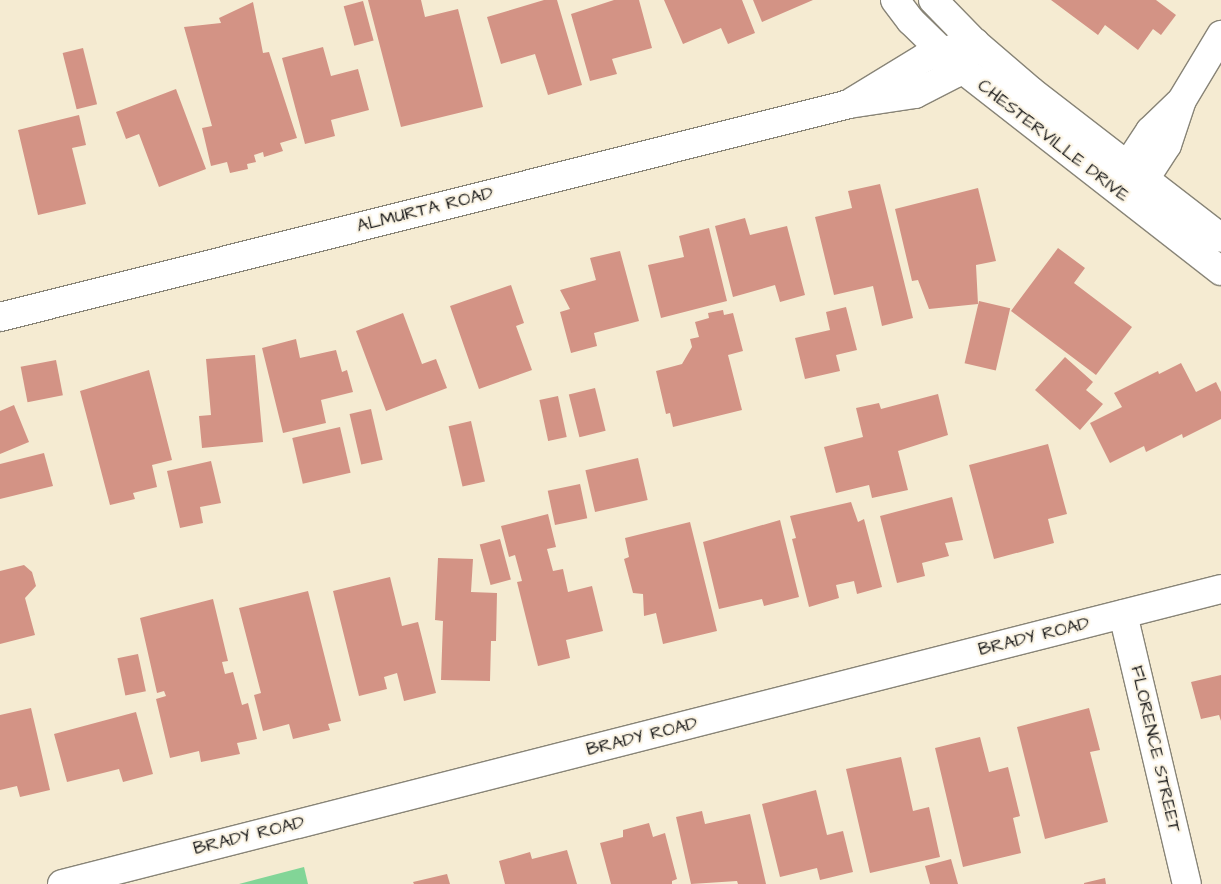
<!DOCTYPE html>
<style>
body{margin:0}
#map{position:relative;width:1221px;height:884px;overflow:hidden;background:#f5ebd2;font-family:"Architects Daughter",sans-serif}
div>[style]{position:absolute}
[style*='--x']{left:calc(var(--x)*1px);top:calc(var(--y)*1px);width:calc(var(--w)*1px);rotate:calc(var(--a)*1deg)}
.green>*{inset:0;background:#82d597}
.building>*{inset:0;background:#d39385;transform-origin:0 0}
.roads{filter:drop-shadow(1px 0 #888477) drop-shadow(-1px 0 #888477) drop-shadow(0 1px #888477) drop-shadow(0 -1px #888477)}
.minor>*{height:28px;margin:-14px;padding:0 14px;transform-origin:14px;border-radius:14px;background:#fff}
span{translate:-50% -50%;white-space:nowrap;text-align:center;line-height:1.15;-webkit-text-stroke:4.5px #fcf5e5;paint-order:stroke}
.street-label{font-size:18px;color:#1c1c1c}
</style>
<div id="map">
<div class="green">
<i style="clip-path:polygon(304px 867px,308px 884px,239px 884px)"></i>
</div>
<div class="building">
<i style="clip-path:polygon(368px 0,421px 0,425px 17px,458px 9px,483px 107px,401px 127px)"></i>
<i style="clip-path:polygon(544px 0,557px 0,582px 85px,548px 95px,535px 54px,501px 64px,487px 17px)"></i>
<i style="clip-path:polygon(614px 0,639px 0,652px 48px,612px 59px,617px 74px,590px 81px,571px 14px)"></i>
<i style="clip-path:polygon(664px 0,742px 0,755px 33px,728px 44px,721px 28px,683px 44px)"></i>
<i style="clip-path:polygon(753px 0,813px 0,762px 22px)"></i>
<i style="clip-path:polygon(1051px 0,1156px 0,1176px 15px,1161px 35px,1153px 29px,1138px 50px,1105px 25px,1098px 35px)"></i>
<i style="left:363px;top:1px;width:41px;height:20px;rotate:75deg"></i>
<i style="clip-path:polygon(253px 2px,263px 53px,269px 52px,297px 138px,280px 143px,283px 151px,264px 157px,263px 152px,254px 155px,256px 162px,247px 164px,248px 169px,230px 173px,227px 162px,211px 166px,202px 128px,212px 126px,184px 27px,221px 23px,219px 18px)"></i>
<i style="clip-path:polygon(323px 47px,331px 76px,358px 69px,369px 110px,331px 120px,335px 136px,305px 144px,282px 58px)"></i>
<i style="left:83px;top:48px;width:58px;height:21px;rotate:76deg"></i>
<i style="clip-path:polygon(176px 89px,206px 169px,159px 187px,139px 134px,126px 139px,116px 112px)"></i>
<i style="clip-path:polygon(79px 115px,86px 145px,72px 148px,86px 204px,38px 215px,18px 130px)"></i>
<i style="clip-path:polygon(880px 184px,913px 318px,882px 326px,873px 286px,834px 295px,815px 217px,852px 208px,848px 191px)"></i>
<i style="clip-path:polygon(978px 188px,996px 261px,976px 265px,978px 304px,929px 309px,918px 280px,912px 281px,895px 209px)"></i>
<i style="clip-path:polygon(745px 218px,750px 235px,787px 226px,805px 295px,780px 302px,775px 285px,733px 297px,715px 226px)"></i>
<i style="clip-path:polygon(709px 228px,727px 301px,661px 318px,648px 265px,684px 257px,679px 236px)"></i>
<i style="clip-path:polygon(1058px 248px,1085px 268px,1074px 283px,1132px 327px,1096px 375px,1011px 311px)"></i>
<i style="clip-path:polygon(620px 251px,639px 321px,594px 333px,597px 346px,571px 353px,560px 312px,570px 309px,560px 290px,596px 280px,590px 258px)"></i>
<i style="clip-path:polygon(511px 285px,524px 323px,516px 326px,532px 370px,479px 389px,450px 306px)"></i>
<i style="left:979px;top:301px;width:32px;height:64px;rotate:13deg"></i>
<i style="clip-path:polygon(846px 307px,857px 350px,836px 355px,840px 371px,805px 379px,795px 338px,830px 330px,826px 312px)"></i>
<i style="clip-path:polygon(723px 310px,724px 315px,733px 313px,743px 351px,728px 355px,742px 410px,673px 427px,670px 413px,666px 414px,656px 371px,682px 364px,692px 347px,690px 339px,699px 337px,695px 322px,709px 318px,708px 313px)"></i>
<i style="clip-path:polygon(403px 313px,422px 364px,436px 359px,447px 388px,386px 411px,356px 331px)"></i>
<i style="clip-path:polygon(296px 339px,300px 358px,336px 350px,342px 372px,347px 370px,353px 392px,321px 400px,326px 423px,283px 433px,262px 348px)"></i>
<i style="clip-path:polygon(255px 355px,263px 442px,202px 448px,199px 416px,211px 415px,206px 359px)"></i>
<i style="clip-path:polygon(1065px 357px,1093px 382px,1086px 390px,1103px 404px,1080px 430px,1035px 390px)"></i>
<i style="left:56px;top:360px;width:36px;height:36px;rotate:79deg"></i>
<i style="clip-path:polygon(1181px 363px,1196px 392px,1216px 382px,1221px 392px,1221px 419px,1183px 438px,1182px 434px,1146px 452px,1144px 446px,1110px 463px,1090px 423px,1122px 407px,1114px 393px,1158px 371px,1159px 374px)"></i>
<i style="clip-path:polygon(149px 370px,172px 460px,152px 465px,157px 487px,133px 493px,135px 499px,110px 505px,80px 391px)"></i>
<i style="left:595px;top:388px;width:44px;height:27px;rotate:76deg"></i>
<i style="clip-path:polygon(938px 394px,948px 435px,898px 451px,908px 490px,872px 498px,869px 485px,836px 493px,824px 447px,863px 437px,856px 408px,879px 403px,881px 409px)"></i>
<i style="left:558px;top:396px;width:42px;height:19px;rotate:78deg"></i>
<i style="clip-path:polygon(14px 405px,29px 442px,0 454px,0 411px)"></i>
<i style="left:371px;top:409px;width:52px;height:22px;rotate:77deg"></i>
<i style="left:471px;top:421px;width:62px;height:23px;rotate:77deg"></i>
<i style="left:340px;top:427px;width:47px;height:49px;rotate:77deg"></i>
<i style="clip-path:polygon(1048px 444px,1067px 514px,1048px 519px,1054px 543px,994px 559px,969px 465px)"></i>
<i style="clip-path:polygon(44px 453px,53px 486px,0 499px,0 464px)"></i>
<i style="left:638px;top:458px;width:43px;height:54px;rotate:77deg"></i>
<i style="clip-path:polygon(211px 461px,221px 503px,200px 507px,203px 523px,180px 528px,167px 471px)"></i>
<i style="left:580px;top:484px;width:35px;height:33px;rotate:78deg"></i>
<i style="clip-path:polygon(952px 497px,963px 540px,945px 543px,949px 556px,922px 563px,925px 576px,897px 583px,880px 516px)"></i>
<i style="clip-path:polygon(851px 502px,858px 522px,864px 519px,882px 587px,857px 594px,854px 581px,836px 585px,839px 598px,809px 607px,792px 539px,796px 538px,790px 516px)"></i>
<i style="clip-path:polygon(548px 514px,556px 547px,547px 549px,553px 571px,563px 569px,568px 592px,592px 586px,603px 631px,566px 640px,570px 658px,538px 666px,517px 582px,522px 581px,515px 555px,509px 557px,501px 526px)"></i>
<i style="clip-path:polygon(780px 520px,799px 597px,764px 606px,762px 599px,719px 609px,703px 542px)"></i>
<i style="clip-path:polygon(690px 522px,717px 631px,663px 644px,656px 613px,644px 616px,643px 594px,633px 593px,624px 559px,629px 557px,625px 538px)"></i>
<i style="left:500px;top:539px;width:42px;height:21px;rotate:75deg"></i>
<i style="clip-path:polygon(438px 558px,473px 559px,471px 592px,497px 593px,496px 641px,491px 641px,490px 681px,441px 680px,443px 621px,435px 620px)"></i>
<i style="clip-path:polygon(24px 565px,32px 572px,36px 586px,25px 598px,35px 635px,0 644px,0 571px)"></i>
<i style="clip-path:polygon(390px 577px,402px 626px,418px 622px,436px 693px,404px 701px,397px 673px,384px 677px,387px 689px,359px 696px,333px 591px)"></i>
<i style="clip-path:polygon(308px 591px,341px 721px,328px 724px,330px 730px,293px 739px,289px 724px,263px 731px,254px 695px,261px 693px,239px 608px)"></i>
<i style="clip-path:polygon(213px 599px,228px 661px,222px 662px,225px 674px,233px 672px,242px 705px,248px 703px,257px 739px,237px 743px,240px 754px,201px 762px,199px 751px,170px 758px,156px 699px,166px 696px,164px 691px,157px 693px,140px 618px)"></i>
<i style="left:138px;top:654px;width:38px;height:21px;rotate:78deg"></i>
<i style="clip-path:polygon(1221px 675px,1221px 721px,1219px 715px,1201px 719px,1191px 682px)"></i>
<i style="clip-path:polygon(31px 708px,50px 790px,20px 797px,17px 786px,0 790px,0 715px)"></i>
<i style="clip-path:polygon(1089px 708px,1100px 750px,1090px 752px,1108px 822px,1045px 839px,1017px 727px)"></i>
<i style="clip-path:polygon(136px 712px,153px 774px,123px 782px,119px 769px,67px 782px,54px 734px)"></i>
<i style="clip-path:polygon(980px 737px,989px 772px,1008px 767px,1020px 816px,1013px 818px,1021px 853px,963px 867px,935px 748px)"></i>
<i style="clip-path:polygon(901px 757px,913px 811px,929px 807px,940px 857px,870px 873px,846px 769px)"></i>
<i style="clip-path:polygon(816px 790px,827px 835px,843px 831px,853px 872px,820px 880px,817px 868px,780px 877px,762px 804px)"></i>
<i style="clip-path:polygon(702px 811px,705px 824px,750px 814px,766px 884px,738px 884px,737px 881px,691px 884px,676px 817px)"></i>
<i style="clip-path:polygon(649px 823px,653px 837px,665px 833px,677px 879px,672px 881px,672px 884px,611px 884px,600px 843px,623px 837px,623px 830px)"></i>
<i style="clip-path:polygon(567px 850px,577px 884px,505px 884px,499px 861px,530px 852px,532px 859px)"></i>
<i style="clip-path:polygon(951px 859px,958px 884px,930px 884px,925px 866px)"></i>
<i style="clip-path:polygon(447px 874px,450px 884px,414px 884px,413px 882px)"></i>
<i style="clip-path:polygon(1105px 878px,1106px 884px,1084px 884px,1084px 883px)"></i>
</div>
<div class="roads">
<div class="minor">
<i style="--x:895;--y:0;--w:26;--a:53"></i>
<i style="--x:911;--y:21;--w:57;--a:44.3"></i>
<i style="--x:952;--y:61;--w:341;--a:38"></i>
<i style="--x:933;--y:0;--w:60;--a:45.7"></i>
<i style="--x:975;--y:43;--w:74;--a:40.6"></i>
<i style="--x:1031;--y:91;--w:240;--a:37.7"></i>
<i style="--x:852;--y:102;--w:84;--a:-31.4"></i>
<i style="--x:924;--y:58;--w:36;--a:-18"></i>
<i style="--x:1122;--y:182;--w:17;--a:-73"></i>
<i style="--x:1127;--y:166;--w:42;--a:-56.7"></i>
<i style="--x:1150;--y:131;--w:40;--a:-44"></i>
<i style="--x:1129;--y:187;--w:18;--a:-27"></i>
<i style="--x:1145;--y:179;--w:40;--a:-57.1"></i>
<i style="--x:1167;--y:145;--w:47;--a:-71.6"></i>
<i style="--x:1182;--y:100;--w:76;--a:-59"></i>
<i style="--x:0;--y:317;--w:875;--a:-14.08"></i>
<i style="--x:849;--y:104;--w:67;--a:-8.6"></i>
<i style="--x:915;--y:94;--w:46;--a:-27.1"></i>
<i style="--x:956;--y:73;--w:36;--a:-58"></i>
<i style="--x:1123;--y:614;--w:277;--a:76.7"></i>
<i style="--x:62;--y:884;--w:1196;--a:-14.28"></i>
</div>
</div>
<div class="street-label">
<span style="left:1053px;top:141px;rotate:38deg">CHESTERVILLE DRIVE</span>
<span style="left:425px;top:210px;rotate:-14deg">ALMURTA ROAD</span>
<span style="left:1034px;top:637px;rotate:-14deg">BRADY ROAD</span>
<span style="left:642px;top:737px;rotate:-14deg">BRADY ROAD</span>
<span style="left:1155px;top:749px;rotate:77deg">FLORENCE STREET</span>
<span style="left:249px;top:836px;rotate:-14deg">BRADY ROAD</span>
</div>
</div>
